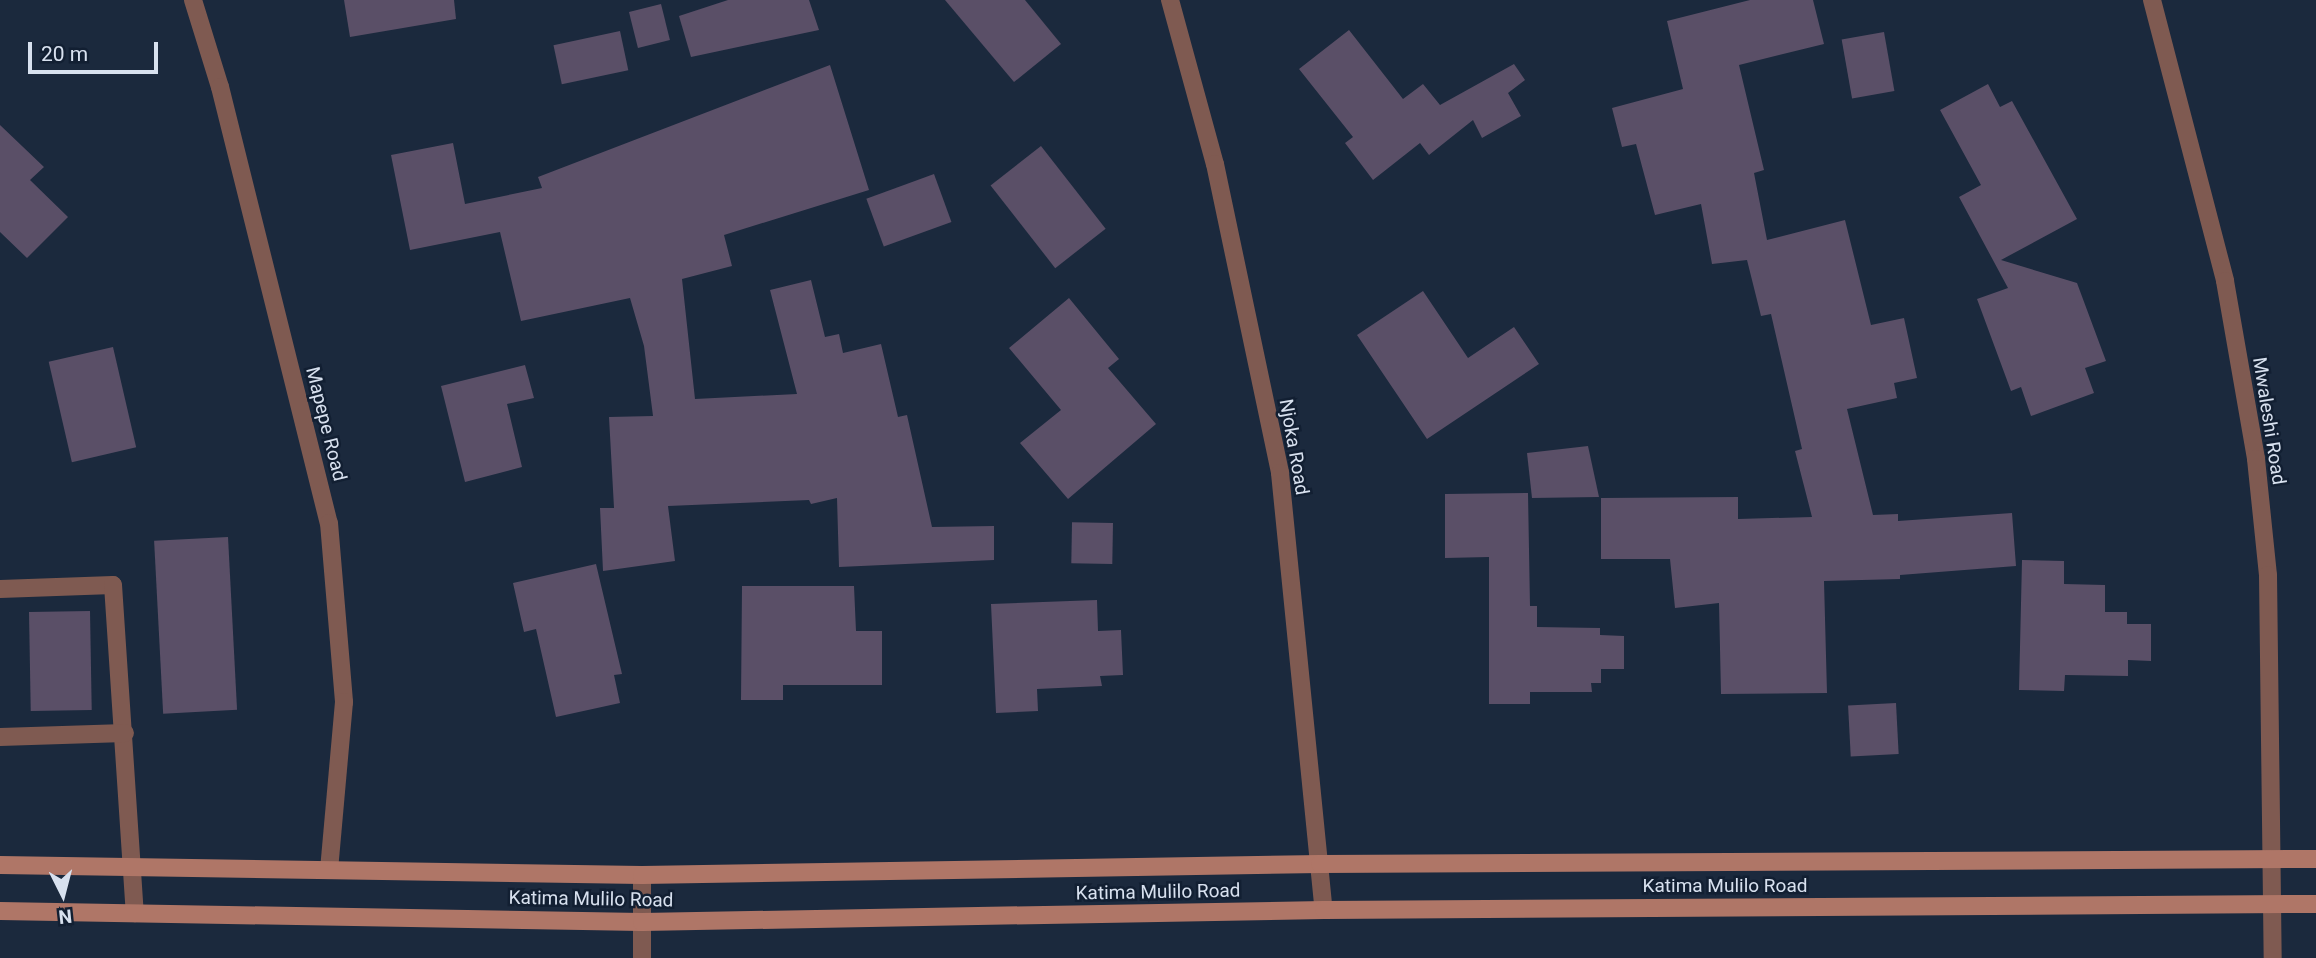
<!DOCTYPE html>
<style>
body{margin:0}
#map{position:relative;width:2316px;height:958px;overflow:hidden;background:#1b293d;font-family:Roboto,sans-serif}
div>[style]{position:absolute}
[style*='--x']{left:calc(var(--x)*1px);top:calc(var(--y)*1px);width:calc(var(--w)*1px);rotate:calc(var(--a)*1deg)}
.building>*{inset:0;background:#5a4f67;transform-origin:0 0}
.service>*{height:18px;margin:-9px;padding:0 9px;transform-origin:9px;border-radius:9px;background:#7f5a51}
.minor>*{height:18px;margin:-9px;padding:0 9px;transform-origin:9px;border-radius:9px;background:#7f5a51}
.secondary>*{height:18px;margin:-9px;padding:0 9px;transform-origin:9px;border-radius:9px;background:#af7667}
span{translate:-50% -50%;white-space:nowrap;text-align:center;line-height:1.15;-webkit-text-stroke:5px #121f32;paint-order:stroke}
.street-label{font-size:19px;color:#d8e1ef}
.north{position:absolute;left:28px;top:860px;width:70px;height:70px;-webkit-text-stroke:5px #121f32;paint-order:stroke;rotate:174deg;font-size:19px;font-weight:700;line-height:28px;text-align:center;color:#d8e1ef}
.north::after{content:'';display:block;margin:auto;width:24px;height:32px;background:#d8e1ef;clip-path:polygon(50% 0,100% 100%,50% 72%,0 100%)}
.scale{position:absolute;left:28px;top:42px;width:130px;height:32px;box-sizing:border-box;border:4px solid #d8e1ef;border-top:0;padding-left:9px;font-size:21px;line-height:24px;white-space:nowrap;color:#d8e1ef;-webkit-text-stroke:5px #121f32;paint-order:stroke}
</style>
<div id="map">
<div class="building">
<i style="clip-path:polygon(344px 0,454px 0,456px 19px,350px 37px)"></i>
<i style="clip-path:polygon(728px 0,809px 0,819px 30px,691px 57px,679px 16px)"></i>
<i style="clip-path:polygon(945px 0,1025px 0,1061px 44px,1014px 82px)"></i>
<i style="clip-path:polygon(1750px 0,1813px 0,1824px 44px,1739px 65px,1764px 170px,1754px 173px,1767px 240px,1845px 220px,1871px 325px,1904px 318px,1917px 378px,1894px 383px,1897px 398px,1847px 409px,1873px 515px,1898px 514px,1898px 521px,2012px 513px,2016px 566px,1900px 575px,1900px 579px,1824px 581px,1827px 693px,1721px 694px,1719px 603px,1675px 608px,1670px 559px,1601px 559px,1601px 498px,1738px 497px,1738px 519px,1812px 517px,1795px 451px,1802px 449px,1771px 314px,1761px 316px,1747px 260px,1712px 264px,1701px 204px,1655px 215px,1636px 144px,1622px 147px,1612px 108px,1683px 89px,1667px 21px)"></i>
<i style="left:661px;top:4px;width:37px;height:33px;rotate:76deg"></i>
<i style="clip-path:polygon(1349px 30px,1403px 99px,1423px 84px,1440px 105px,1514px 64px,1525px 80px,1508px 93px,1521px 116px,1482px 138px,1473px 120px,1429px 155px,1420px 143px,1373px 180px,1345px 143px,1353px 137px,1299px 69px)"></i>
<i style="left:620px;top:31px;width:40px;height:68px;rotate:78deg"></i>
<i style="left:1884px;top:32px;width:60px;height:43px;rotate:80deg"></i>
<i style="clip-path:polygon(830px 65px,869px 190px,724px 235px,732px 266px,682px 279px,695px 399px,797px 394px,770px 290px,811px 280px,825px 337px,839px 334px,843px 353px,881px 344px,898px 417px,907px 415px,932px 527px,994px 526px,994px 560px,839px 567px,837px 498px,811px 504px,809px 500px,668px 506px,675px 561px,603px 571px,600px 508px,614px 508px,609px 417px,653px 416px,644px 346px,630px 298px,521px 321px,500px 232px,410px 250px,391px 155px,453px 143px,465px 204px,542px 188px,538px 177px)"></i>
<i style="clip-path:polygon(1988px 84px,2000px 107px,2012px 101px,2077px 219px,2001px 260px,2077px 283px,2106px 361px,2085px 368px,2094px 393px,2031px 416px,2021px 387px,2011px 391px,1977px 299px,2008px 288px,1959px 197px,1981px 185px,1940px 110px)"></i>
<i style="clip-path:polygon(0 125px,44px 167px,30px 180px,68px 217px,27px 258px,0 232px)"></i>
<i style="left:1041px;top:146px;width:105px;height:64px;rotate:52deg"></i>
<i style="left:934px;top:174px;width:51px;height:72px;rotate:70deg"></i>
<i style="clip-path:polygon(1423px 291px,1468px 358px,1514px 327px,1539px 364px,1427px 439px,1357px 335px)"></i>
<i style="clip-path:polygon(1069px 298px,1119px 359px,1108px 368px,1156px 424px,1068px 499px,1020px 443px,1061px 410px,1009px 348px)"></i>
<i style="left:113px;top:347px;width:103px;height:66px;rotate:77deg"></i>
<i style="clip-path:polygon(525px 365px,534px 398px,507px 404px,522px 467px,465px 482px,441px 386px)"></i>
<i style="clip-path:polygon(1588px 446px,1599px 497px,1532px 498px,1527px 453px)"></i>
<i style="clip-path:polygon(1528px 493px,1530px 606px,1537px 606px,1537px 627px,1600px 628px,1600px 635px,1624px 636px,1624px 669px,1601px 669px,1601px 683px,1591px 683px,1592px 692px,1530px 692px,1530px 704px,1489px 704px,1489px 557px,1445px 558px,1445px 494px)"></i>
<i style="left:1113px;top:523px;width:41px;height:41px;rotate:91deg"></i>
<i style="left:228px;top:537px;width:173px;height:74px;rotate:87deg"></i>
<i style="clip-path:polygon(2022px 560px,2064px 561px,2064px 584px,2105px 585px,2105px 612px,2127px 612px,2127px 624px,2151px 624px,2151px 661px,2128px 660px,2128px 676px,2065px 675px,2064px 691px,2019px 690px)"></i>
<i style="clip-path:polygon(596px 564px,622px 674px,614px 675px,620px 703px,556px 717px,536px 629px,524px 632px,513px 583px)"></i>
<i style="clip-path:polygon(742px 586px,854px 586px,856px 631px,882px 631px,882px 685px,783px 685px,783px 700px,741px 700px)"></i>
<i style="clip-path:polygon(1097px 600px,1098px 631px,1121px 630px,1123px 675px,1100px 676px,1102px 686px,1037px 689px,1038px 711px,996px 713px,991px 604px)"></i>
<i style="left:90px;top:611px;width:99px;height:61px;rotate:89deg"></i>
<i style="left:1896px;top:703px;width:51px;height:48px;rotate:87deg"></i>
</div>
<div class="service">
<i style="--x:0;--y:589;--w:113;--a:-2"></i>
<i style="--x:113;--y:585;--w:329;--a:86.2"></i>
<i style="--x:0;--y:737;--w:125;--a:-1.8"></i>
</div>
<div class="minor">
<i style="--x:193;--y:0;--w:91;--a:72.8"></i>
<i style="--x:220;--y:87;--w:449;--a:76"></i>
<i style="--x:329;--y:523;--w:180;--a:85.2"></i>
<i style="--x:344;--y:702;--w:168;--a:95.1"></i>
<i style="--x:1170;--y:0;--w:170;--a:74.7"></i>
<i style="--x:1215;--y:164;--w:316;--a:78.1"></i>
<i style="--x:1280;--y:473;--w:439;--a:84.3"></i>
<i style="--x:2152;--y:0;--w:290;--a:75.4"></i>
<i style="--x:2225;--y:281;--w:181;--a:80.1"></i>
<i style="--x:2256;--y:459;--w:117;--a:84.1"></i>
<i style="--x:2268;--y:575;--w:383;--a:89.3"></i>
<i style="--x:642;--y:875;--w:83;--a:90"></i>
</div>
<div class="secondary">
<i style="--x:0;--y:865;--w:642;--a:0.89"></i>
<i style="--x:642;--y:875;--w:678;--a:-0.93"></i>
<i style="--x:1320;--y:864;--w:996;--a:-0.29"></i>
<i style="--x:0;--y:911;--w:642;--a:0.98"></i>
<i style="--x:642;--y:922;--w:682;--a:-1.01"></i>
<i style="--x:1324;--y:910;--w:992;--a:-0.35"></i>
</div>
<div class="street-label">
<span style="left:2269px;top:421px;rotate:81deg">Mwaleshi Road</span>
<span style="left:326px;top:424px;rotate:76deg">Mapepe Road</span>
<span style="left:1294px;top:447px;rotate:80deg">Njoka Road</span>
<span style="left:1725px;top:886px">Katima Mulilo Road</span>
<span style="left:1158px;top:892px;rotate:-1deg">Katima Mulilo Road</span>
<span style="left:591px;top:899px;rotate:1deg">Katima Mulilo Road</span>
</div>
<div class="north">N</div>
<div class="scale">20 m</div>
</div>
